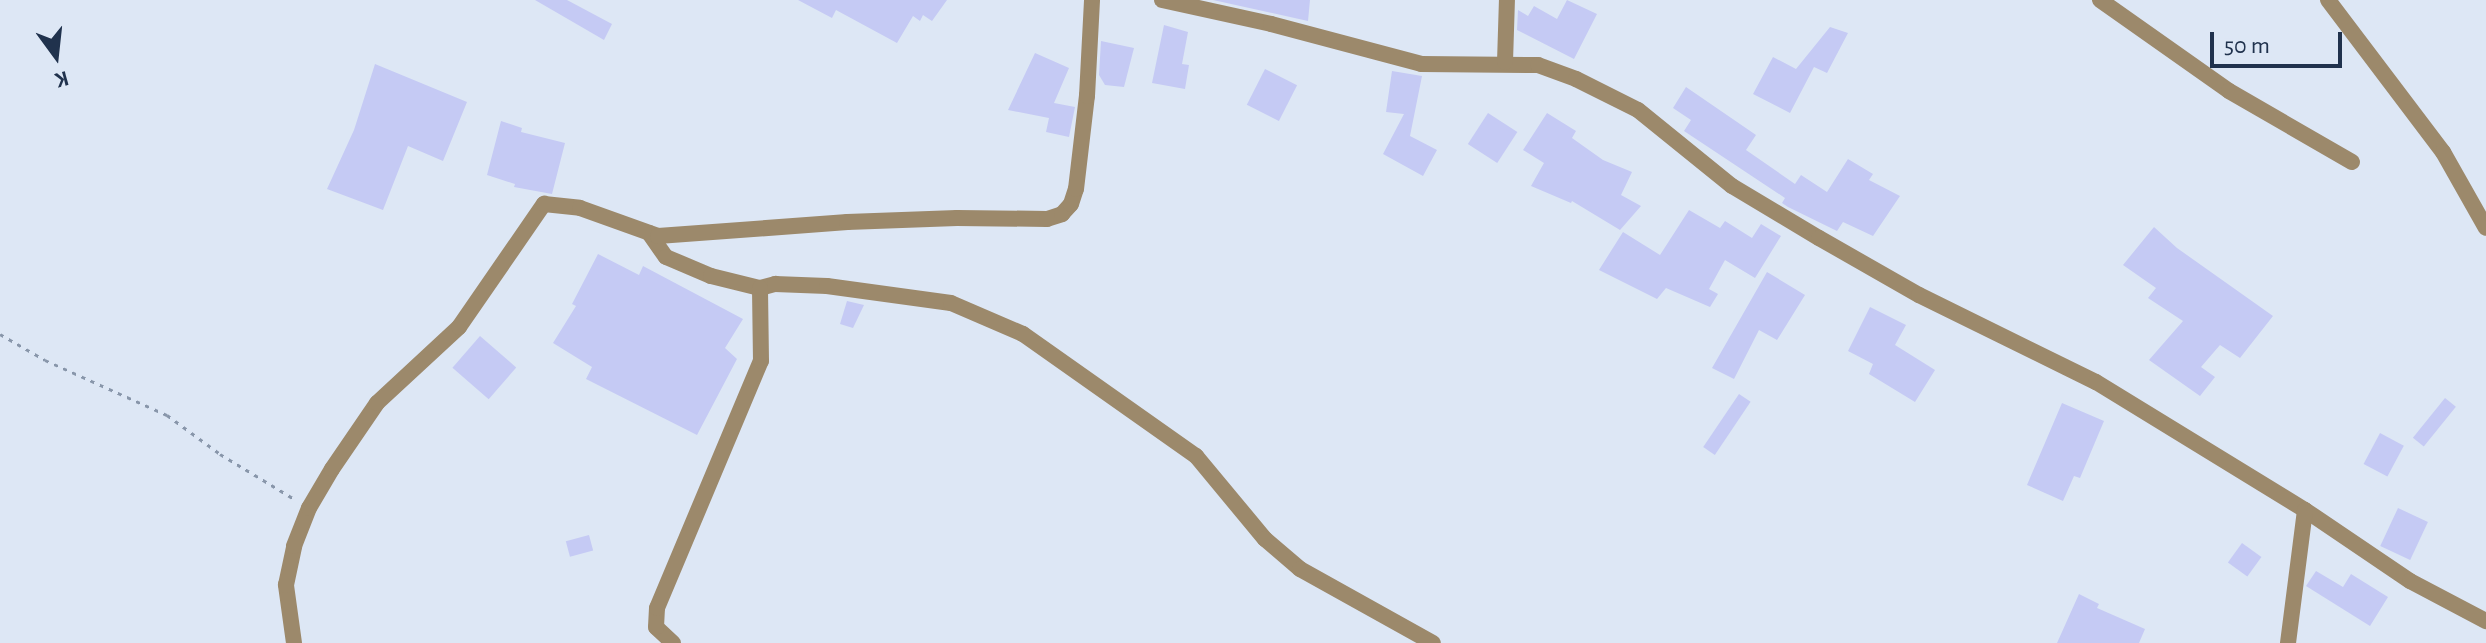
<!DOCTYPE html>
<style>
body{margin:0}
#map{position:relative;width:2486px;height:643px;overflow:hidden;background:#dde7f5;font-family:"Alegreya Sans",sans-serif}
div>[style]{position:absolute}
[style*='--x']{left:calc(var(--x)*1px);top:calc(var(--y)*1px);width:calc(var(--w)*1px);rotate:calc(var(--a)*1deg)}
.building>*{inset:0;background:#c5caf4;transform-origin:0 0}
.path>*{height:3px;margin-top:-1.5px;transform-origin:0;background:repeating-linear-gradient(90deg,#8896aa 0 4px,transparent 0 10px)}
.minor>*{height:16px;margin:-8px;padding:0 8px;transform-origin:8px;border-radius:8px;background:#9c896b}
span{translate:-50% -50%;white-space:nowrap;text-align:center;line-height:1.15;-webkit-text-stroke:7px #dde7f5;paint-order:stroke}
.north{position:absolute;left:16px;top:16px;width:80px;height:80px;-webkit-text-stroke:6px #dde7f5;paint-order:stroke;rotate:165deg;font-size:22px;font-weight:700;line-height:32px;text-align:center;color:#20324d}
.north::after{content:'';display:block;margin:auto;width:28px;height:36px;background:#20324d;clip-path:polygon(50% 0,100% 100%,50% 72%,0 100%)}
.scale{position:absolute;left:2210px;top:32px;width:132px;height:36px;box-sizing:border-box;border:4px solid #20324d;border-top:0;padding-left:10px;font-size:24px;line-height:28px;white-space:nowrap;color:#20324d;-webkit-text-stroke:6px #dde7f5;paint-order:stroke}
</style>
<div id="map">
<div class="building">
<i style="clip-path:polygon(535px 0,567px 0,612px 24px,604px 40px)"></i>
<i style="clip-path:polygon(798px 0,947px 0,932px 21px,923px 15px,920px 21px,913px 16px,897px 43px,836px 10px,832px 18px)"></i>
<i style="clip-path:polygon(1213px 0,1310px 0,1308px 21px)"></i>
<i style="clip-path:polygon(1567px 0,1597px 14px,1574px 59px,1517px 30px,1518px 10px,1528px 16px,1534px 6px,1557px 19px)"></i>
<i style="clip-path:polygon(1164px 25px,1188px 32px,1182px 64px,1189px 65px,1185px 89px,1152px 83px)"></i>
<i style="clip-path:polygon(1830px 27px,1848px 33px,1827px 73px,1814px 67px,1790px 113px,1753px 94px,1773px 57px,1796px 69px)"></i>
<i style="clip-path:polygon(1101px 41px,1134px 48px,1124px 87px,1105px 85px,1099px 75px)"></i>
<i style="clip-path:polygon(1035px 53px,1069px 68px,1054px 103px,1075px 107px,1069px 137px,1046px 132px,1049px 118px,1008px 110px)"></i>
<i style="clip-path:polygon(375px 64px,467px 102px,443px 161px,408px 146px,383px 210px,327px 189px,354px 130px)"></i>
<i style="left:1265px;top:69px;width:36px;height:40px;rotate:27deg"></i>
<i style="clip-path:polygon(1392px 71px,1422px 76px,1410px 136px,1437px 150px,1423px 176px,1383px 154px,1404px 114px,1386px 112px)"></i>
<i style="clip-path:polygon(1686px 87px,1756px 135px,1746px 150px,1795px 184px,1801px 175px,1827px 192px,1848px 159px,1873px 174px,1869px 180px,1900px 196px,1873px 236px,1843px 222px,1837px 231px,1788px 207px,1782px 203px,1785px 198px,1684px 131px,1691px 120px,1673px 108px)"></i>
<i style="left:1488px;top:113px;width:35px;height:37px;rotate:33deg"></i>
<i style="clip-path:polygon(1547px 113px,1576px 131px,1572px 138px,1603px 160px,1632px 172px,1621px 195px,1641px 206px,1620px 230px,1572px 201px,1571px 203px,1531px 186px,1544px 163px,1523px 150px)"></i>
<i style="clip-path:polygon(501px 121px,522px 128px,521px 132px,565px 143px,552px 194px,514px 187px,515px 184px,487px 175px)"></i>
<i style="clip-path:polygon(1689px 210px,1720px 228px,1725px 221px,1752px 238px,1761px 224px,1781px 236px,1755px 278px,1725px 260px,1709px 289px,1718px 294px,1710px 307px,1666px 288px,1657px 299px,1599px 270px,1623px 232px,1660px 255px)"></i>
<i style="clip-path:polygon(2154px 227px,2177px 248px,2273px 316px,2240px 358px,2220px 345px,2201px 367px,2215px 377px,2200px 396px,2149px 360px,2183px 321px,2148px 298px,2156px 288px,2123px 265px)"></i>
<i style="clip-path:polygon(598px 254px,639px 275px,643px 266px,743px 319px,725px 348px,737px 359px,697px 435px,586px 379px,592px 367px,553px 343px,576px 306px,572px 304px)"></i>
<i style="clip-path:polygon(1767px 272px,1805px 295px,1777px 340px,1759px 330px,1734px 379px,1712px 368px)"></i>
<i style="clip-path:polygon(847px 301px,864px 305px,853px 328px,840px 324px)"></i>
<i style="clip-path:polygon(1870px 307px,1906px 325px,1895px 345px,1935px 370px,1915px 402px,1869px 374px,1873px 364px,1848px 351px)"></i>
<i style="left:480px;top:336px;width:48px;height:42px;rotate:41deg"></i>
<i style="left:1739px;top:394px;width:14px;height:64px;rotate:34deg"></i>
<i style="left:2445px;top:398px;width:14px;height:51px;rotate:39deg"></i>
<i style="clip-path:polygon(2062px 403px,2104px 421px,2080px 478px,2074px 476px,2063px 501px,2027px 485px)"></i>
<i style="left:2380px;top:433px;width:27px;height:35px;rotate:28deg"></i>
<i style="left:2398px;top:508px;width:33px;height:42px;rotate:25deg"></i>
<i style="left:589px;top:535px;width:16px;height:24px;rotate:75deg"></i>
<i style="left:2242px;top:543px;width:24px;height:24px;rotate:36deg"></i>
<i style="clip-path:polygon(2316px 571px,2343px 587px,2351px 574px,2388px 597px,2370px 626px,2306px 586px)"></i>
<i style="clip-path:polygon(2079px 594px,2099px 604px,2097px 608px,2145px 629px,2139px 643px,2057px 643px)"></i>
</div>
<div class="path">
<i style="--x:0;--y:334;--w:52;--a:30"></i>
<i style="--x:45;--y:360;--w:134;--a:24.3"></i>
<i style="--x:167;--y:415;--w:66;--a:36.3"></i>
<i style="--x:220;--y:454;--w:89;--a:31.2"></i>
</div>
<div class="minor">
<i style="--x:1162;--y:0;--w:112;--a:12.4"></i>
<i style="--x:1271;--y:24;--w:155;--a:14.9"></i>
<i style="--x:1421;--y:64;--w:117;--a:0.5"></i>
<i style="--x:1538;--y:65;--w:40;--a:20.2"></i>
<i style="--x:1576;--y:79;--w:69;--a:26.6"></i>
<i style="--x:1638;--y:110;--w:121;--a:39"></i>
<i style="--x:1732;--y:186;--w:101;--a:30.9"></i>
<i style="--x:1819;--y:238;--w:115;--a:29.7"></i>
<i style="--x:1919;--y:295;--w:197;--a:26.2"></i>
<i style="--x:2096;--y:382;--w:245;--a:31.5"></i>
<i style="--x:2305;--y:510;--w:127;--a:34.1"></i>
<i style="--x:2410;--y:581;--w:86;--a:27.8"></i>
<i style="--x:2100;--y:0;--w:158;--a:35.2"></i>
<i style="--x:2229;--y:91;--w:142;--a:30"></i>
<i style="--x:2328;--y:0;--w:191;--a:52.9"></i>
<i style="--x:2443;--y:152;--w:87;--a:60.5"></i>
<i style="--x:1505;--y:62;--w:62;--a:-88.2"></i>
<i style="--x:649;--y:233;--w:29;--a:55"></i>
<i style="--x:666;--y:257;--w:49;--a:22.9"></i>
<i style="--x:711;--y:276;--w:50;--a:13.8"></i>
<i style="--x:760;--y:288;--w:16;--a:-15"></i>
<i style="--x:775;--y:284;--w:52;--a:2.2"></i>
<i style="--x:827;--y:286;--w:125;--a:7.8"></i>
<i style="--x:951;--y:303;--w:78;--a:23.3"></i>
<i style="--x:1023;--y:334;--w:212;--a:35.2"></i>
<i style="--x:1196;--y:456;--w:108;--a:50.3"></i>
<i style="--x:1265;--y:539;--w:46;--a:40.6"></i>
<i style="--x:1300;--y:569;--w:152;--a:29.1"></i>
<i style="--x:294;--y:643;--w:59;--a:-97.9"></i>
<i style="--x:286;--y:585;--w:40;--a:-78"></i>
<i style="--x:294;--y:546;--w:41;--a:-68.5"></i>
<i style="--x:309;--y:508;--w:45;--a:-59.5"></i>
<i style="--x:332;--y:469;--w:80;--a:-55.7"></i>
<i style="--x:377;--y:403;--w:112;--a:-42.8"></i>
<i style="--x:459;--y:327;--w:150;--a:-55.4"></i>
<i style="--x:544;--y:204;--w:36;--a:6"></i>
<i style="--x:580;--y:208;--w:83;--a:19.7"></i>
<i style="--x:658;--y:236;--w:190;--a:-4.2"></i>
<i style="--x:847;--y:222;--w:110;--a:-2.1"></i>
<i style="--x:957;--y:218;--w:90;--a:0.6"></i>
<i style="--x:1047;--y:219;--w:16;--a:-18"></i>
<i style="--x:1062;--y:214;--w:13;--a:-48"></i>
<i style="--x:1071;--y:204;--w:16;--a:-72"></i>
<i style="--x:1076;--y:189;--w:94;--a:-83.3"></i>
<i style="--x:1087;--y:96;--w:96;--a:-87"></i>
<i style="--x:673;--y:643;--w:23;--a:-137"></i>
<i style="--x:656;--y:627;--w:19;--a:-87"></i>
<i style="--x:657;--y:608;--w:268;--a:-67.2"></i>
<i style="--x:761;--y:361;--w:73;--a:-90.8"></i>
<i style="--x:2288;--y:643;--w:134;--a:-82.7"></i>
</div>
<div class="north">K</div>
<div class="scale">50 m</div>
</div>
